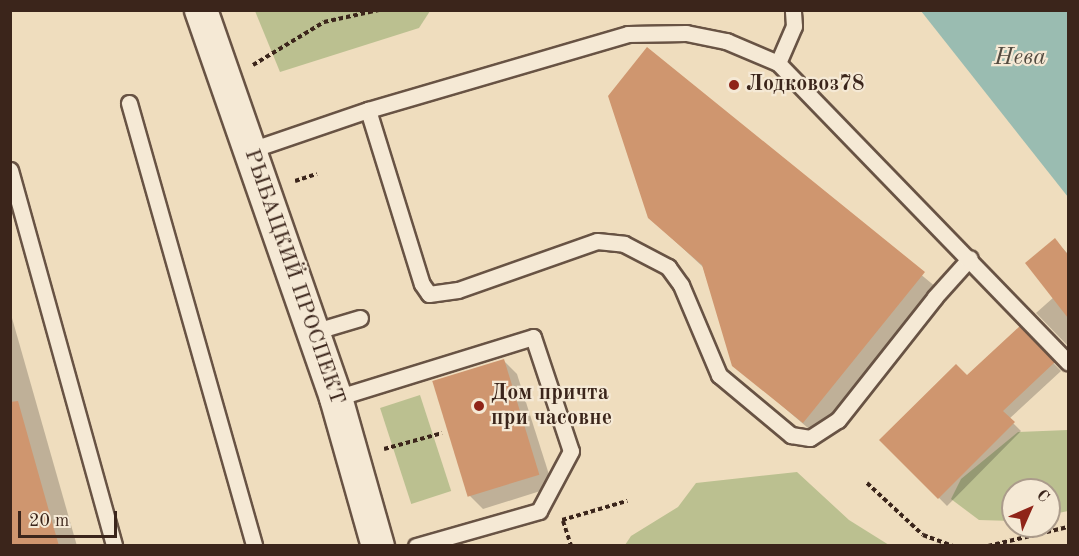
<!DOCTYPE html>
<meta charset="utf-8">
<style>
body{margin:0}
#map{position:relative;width:1079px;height:556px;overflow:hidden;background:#efddbe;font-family:"Old Standard TT",serif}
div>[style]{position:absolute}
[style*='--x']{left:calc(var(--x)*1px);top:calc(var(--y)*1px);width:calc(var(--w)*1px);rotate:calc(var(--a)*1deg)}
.green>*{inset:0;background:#bbc090;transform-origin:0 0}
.water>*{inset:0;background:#9abcb1}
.shadow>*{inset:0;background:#0003}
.building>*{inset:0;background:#cf966f;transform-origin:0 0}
.path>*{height:4px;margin-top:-2px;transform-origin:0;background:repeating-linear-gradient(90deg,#3b251b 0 4.5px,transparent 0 7.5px)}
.roads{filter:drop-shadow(2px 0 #685344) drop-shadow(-2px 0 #685344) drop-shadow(0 2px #685344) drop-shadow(0 -2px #685344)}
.service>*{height:15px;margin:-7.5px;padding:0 7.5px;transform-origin:7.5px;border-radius:7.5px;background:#f5e9d5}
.minor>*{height:32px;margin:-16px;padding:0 16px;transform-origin:16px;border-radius:16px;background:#f5e9d5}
.dots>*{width:16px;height:16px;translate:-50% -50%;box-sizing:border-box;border:3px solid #f5e9d5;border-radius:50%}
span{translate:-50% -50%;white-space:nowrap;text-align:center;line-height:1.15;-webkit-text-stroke:4.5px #f5e9d5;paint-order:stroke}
.poi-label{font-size:22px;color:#3b251b;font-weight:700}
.left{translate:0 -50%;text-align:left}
.street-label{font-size:22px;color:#3b251b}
.water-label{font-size:24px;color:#534b40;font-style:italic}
.frame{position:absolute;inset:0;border:12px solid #3b251b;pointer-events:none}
.north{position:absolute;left:1001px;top:478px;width:60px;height:60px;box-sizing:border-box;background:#f5e9d5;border:2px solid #ab9b8b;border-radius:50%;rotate:45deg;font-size:16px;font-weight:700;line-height:24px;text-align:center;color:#3b251b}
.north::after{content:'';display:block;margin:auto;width:21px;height:27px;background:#8f2418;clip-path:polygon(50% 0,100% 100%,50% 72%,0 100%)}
.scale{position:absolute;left:18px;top:511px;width:99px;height:27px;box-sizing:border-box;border:3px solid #3b251b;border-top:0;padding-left:8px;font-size:18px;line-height:21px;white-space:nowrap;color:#3b251b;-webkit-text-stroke:4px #f5e9d5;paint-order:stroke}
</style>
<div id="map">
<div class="green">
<i style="clip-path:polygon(255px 11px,430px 11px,419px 28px,280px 72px)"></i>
<i style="left:420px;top:395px;width:101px;height:42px;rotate:72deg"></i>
<i style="clip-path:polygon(1068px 430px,1068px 511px,1049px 515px,1049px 490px,1013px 490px,1013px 521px,979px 520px,951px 499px,961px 479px,1018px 432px)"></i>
<i style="clip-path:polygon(797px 472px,849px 520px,889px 545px,625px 545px,631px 536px,678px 507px,696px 483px)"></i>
</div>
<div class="water">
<i style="clip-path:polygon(921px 11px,1068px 11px,1068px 197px)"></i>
</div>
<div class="shadow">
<i style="clip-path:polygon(648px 49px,942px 292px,822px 440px,734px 365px,703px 267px,649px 217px)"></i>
<i style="clip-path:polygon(1055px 240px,1068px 254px,1068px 346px,1036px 313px,1054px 297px)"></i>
<i style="clip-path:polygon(10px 311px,77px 546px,10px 546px)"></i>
<i style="clip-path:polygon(1020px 328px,1061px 371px,1009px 419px,1021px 431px,947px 506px,882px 440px,967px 377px)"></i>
<i style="clip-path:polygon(504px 361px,517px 374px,553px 487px,483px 509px,470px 496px)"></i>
</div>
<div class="building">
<i style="clip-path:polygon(647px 47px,925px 272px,803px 423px,732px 366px,702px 265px,648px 218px,608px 96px)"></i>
<i style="clip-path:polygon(1055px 238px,1068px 255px,1068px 318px,1025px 263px)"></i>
<i style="clip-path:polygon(1020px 326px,1055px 362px,1003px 411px,1015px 422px,938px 499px,879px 440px,956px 364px,967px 375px)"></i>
<i style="left:504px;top:359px;width:121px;height:75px;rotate:73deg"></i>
<i style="clip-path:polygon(18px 401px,49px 511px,59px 546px,10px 546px,10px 402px)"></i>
</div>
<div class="path">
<i style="--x:253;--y:65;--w:83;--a:-31.2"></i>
<i style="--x:324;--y:22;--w:56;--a:-12.3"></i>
<i style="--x:295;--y:181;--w:23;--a:-18"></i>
<i style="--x:384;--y:449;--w:60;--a:-15.4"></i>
<i style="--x:867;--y:483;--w:76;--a:42.9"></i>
<i style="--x:923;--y:535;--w:33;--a:20"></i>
<i style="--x:562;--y:520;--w:68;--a:-16.3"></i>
<i style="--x:563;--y:521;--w:26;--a:72"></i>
<i style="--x:988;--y:546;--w:82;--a:-13.4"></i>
</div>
<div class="roads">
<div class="service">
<i style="--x:778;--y:63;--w:40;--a:-66.6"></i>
<i style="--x:794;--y:26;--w:16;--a:-94"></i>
<i style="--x:129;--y:103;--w:460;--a:74.2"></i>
<i style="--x:368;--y:110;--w:182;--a:72.8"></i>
<i style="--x:422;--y:284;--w:12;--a:55"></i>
<i style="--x:429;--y:294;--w:29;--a:-8"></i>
<i style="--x:458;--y:290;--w:147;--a:-19.4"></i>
<i style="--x:597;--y:241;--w:27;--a:6"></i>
<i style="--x:624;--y:244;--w:50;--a:27.6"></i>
<i style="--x:668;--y:267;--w:22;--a:54"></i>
<i style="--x:681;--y:285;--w:98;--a:67.1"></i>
<i style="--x:719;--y:375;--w:94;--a:39.8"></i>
<i style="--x:791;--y:435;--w:19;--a:9"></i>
<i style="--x:810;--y:438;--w:33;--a:-33"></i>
<i style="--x:838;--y:420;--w:157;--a:-51.7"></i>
<i style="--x:935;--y:297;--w:52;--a:-48.1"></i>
<i style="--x:251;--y:150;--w:124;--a:-18.9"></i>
<i style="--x:368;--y:110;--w:271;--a:-16.3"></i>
<i style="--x:628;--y:34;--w:58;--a:-1"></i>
<i style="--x:686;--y:33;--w:41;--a:11.3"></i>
<i style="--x:726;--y:41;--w:56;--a:22.9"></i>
<i style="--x:778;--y:63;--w:417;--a:45.9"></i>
<i style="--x:10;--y:170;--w:390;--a:74.5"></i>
<i style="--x:313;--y:332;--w:49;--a:-16.6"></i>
<i style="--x:336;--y:398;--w:206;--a:-17.2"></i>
<i style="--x:533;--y:337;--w:120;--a:71.6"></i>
<i style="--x:571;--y:451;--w:68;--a:118.1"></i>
<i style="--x:539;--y:511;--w:128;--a:164.1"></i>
</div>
<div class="minor">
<i style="--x:201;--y:10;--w:411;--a:70.8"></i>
<i style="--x:336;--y:398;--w:154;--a:74.2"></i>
</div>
</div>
<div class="dots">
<i style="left:734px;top:85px;background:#8f2418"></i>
<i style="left:479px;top:406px;background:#8f2418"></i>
</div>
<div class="poi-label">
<span class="left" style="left:746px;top:85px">Лодковоз78</span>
<span class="left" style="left:491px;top:406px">Дом причта<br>при часовне</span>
</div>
<div class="street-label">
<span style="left:294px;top:277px;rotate:71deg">РЫБАЦКИЙ ПРОСПЕКТ</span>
</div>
<div class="water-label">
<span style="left:1020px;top:59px">Нева</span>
</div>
<div class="frame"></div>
<div class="north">С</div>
<div class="scale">20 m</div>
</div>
